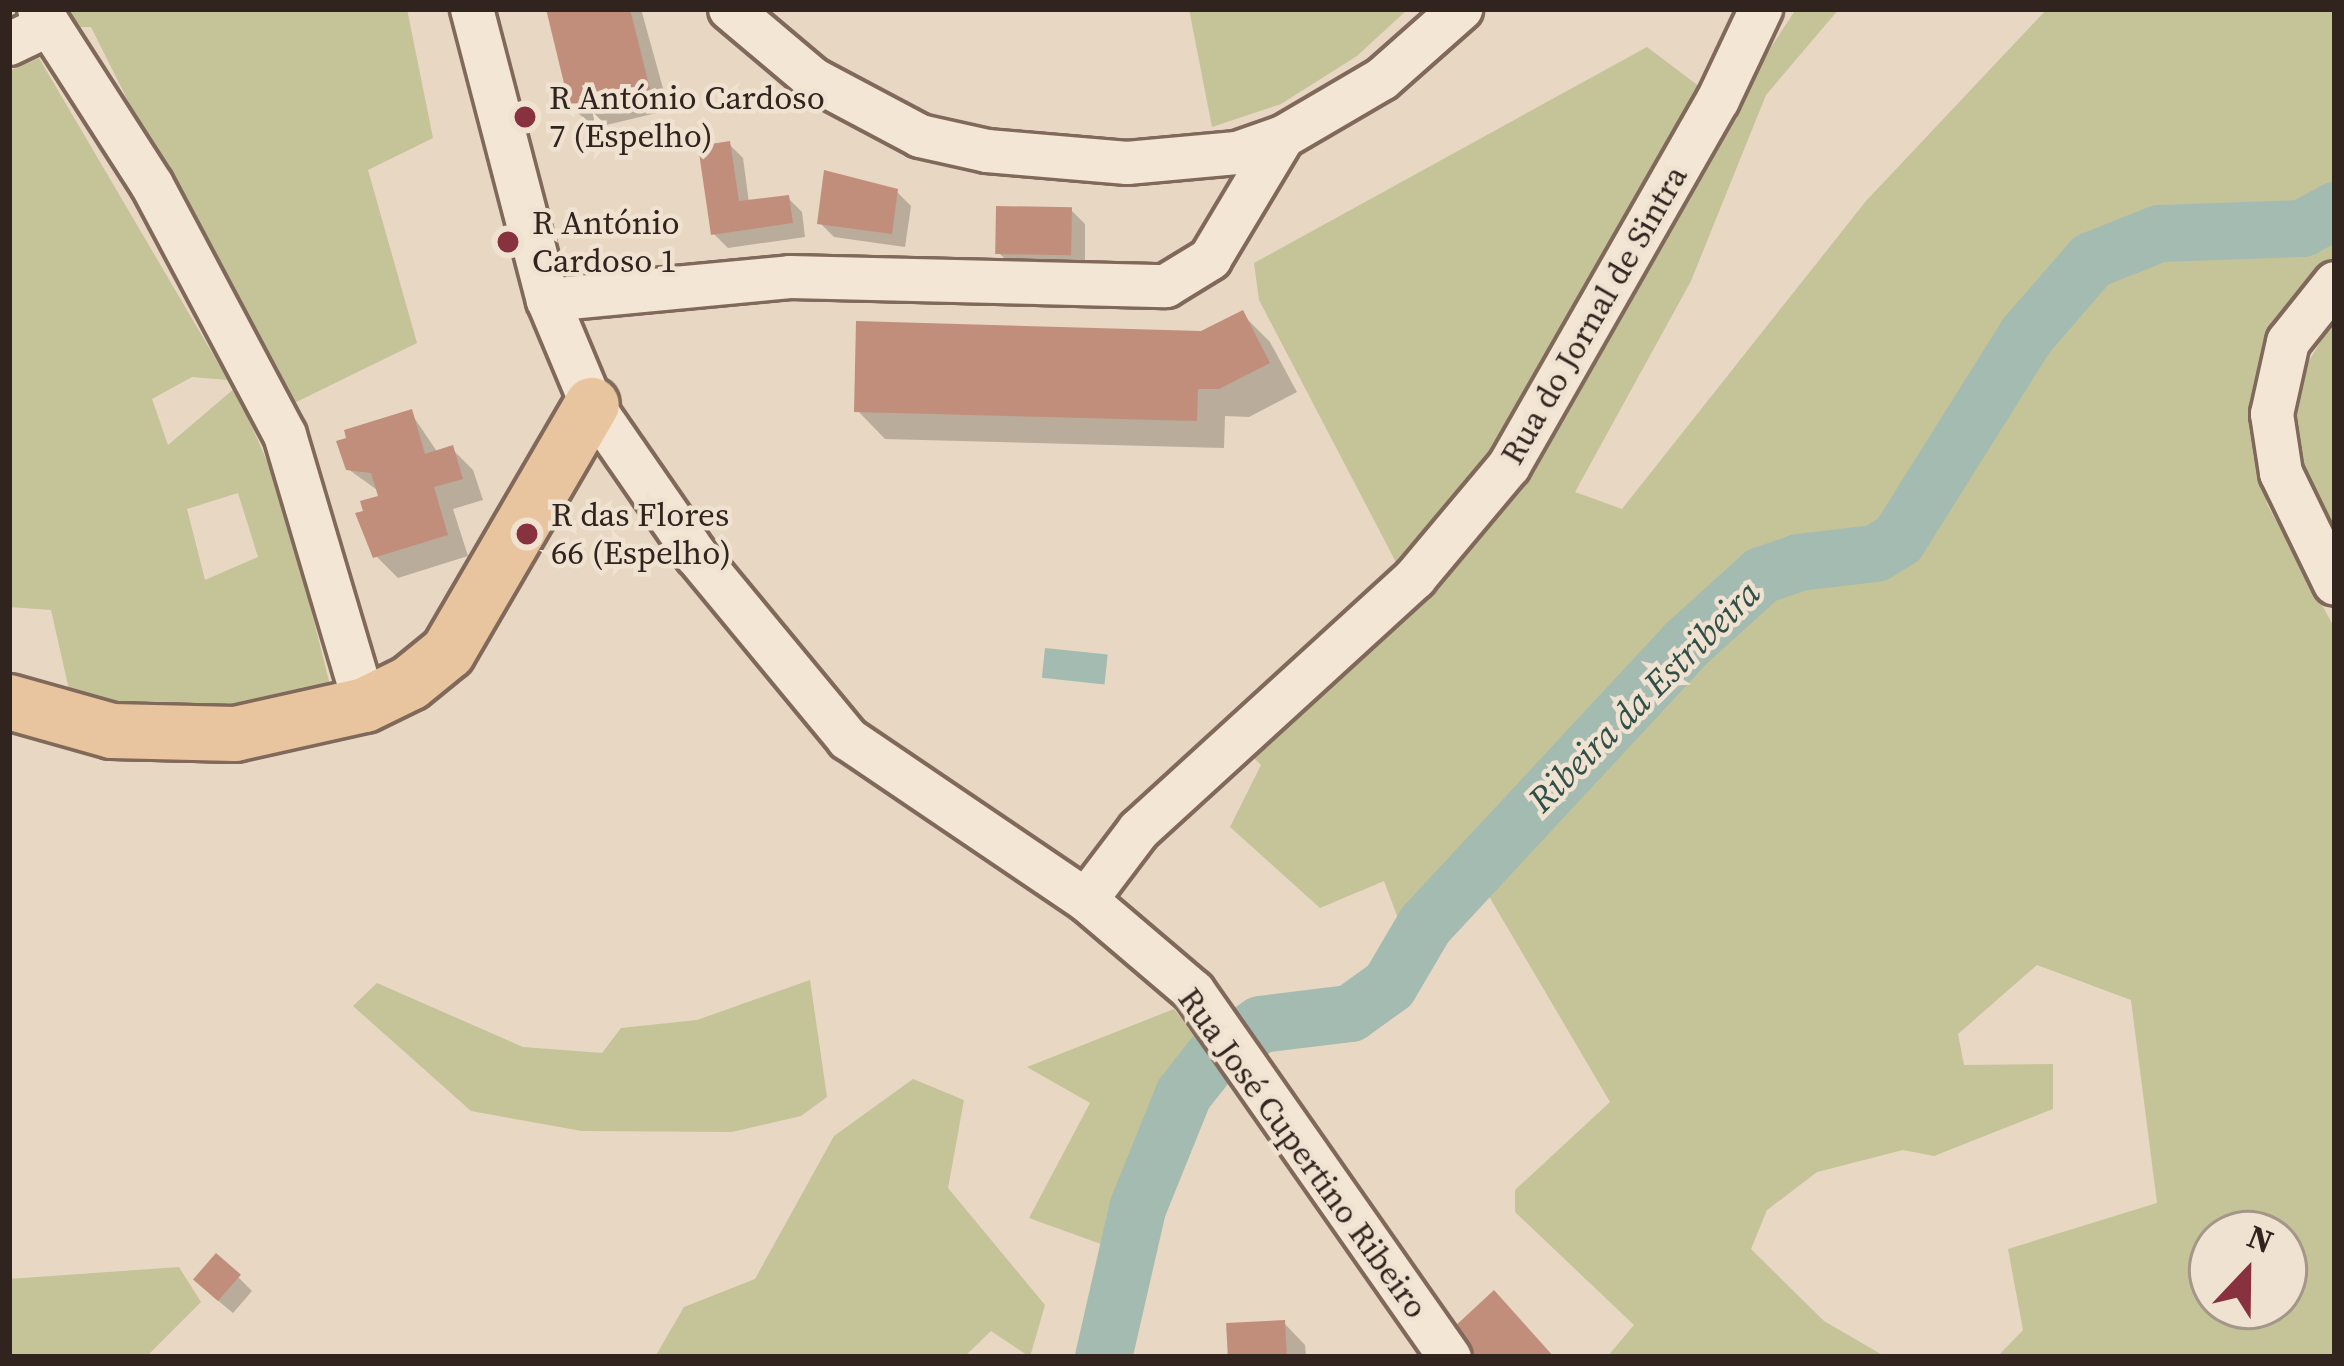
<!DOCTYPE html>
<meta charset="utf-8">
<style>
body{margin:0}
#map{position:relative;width:2344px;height:1366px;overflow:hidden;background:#e8d7c2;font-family:"Source Serif 4",serif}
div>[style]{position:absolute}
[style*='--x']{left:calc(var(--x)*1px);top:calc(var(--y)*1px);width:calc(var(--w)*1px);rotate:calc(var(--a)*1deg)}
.green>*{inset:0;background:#c5c398}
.water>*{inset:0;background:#a4bbb1;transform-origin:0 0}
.shadow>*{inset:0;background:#0003}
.river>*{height:57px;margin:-28.5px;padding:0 28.5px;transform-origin:28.5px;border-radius:28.5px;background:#a4bbb1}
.building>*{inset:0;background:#c28e7c;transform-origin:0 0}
.roads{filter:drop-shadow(3px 0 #80695b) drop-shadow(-3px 0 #80695b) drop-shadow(0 3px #80695b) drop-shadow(0 -3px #80695b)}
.minor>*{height:42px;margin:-21px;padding:0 21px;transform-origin:21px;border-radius:21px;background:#f4e6d4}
.major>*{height:54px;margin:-27px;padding:0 27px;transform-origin:27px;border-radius:27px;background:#e8c59e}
.dots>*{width:33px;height:33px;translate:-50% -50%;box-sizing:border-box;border:6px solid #f0e2d1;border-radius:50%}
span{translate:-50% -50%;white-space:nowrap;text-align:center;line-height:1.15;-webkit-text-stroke:9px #f0e2d1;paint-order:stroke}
.poi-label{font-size:33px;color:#31241e}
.left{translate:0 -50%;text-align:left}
.street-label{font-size:33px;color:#31241e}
.water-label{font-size:36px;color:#2f4f48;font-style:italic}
.frame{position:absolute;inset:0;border:12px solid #31241e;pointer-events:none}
.north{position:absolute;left:2188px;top:1210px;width:120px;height:120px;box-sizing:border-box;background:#f0e2d1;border:3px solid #a49689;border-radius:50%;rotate:22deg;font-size:33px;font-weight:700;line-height:48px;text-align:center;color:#31241e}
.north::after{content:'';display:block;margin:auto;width:42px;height:54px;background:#883240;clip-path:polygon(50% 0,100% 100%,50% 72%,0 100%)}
</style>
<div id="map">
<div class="green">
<i style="clip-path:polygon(50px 9px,407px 9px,433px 138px,368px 170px,417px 343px,282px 409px,91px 27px,75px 27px)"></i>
<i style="clip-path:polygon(1189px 9px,1408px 9px,1357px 56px,1281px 104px,1212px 127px)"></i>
<i style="clip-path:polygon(evenodd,1796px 9px,1839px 9px,1766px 95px,1691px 281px,1575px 492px,1622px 509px,1866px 201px,2047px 9px,2335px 9px,2335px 266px,2266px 347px,2248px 416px,2267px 504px,2335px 629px,2335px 1357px,1997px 1357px,2023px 1330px,2008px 1249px,2157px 1203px,2131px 1000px,2037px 965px,1958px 1034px,1964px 1065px,2053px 1064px,2053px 1109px,1934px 1156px,1903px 1150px,1817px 1172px,1767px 1210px,1751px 1249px,1824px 1321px,1886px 1357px,1607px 1357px,1634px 1325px,1515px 1212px,1515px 1190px,1610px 1102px,1487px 893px,1359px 1015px,1255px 1039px,1236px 1008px,1349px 994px,1405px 937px,1384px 881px,1320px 908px,1230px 827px,1261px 765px,1248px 752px,1413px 594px,1796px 9px,2212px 1234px,2284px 1234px,2284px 1306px,2212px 1306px,2212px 1234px)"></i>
<i style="clip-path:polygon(1647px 47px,1700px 87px,1496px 467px,1399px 568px,1259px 300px,1254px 263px)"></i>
<i style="clip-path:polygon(evenodd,39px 58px,228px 380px,192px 377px,152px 399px,168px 445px,235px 388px,283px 498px,331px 689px,238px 707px,131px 709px,70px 694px,51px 610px,9px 607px,9px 71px,39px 58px,238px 493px,258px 557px,205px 580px,187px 509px,238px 493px)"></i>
<i style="clip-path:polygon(2335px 318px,2335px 538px,2296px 453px,2294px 417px,2296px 382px)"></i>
<i style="clip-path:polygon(810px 980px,827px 1097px,801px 1116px,732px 1132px,582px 1131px,471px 1111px,353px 1006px,377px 983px,523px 1047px,602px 1053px,621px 1028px,697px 1020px)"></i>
<i style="clip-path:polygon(1174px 1009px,1221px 1069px,1196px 1105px,1144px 1241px,1120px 1357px,1089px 1357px,1112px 1248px,1029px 1218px,1090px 1103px,1027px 1067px)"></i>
<i style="clip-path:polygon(913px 1079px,964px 1100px,948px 1188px,1045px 1305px,1030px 1357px,991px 1331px,964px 1357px,655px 1357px,684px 1307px,755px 1279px,834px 1136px)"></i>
<i style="clip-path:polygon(179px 1267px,201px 1302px,146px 1357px,9px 1357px,9px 1279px)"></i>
</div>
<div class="water">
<i style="left:1045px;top:648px;width:63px;height:30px;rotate:6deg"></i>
</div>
<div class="shadow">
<i style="clip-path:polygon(549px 9px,641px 9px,669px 110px,594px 128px,572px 107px)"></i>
<i style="clip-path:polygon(729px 144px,743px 158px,749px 203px,788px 198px,802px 212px,805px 237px,728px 248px,714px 234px)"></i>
<i style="clip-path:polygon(897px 192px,911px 206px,905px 247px,834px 237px,820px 223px)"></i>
<i style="clip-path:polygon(1071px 210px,1085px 224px,1085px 268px,1013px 267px,999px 253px)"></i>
<i style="clip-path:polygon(1242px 314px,1270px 342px,1297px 392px,1249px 417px,1225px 416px,1224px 448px,885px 439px,857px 410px,1202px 334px)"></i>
<i style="clip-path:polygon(411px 413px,438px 453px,452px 449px,473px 470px,483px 500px,453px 509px,468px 556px,398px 578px,376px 556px,380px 492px,348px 469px)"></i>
<i style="clip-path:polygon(238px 1277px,252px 1291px,233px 1313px,210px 1294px)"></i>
<i style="clip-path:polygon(1284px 1323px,1305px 1345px,1306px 1357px,1231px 1357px)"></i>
</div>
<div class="river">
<i style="--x:1103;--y:1357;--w:153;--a:-77.1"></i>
<i style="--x:1137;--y:1208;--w:123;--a:-68"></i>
<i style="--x:1183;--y:1094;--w:47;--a:-51.9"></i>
<i style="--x:1212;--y:1057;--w:58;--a:-34.5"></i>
<i style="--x:1260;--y:1024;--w:91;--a:-7"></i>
<i style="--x:1350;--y:1013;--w:48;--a:-35.7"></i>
<i style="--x:1389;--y:985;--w:71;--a:-59.5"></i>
<i style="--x:1425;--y:924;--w:382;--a:-47.1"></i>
<i style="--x:1685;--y:644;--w:103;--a:-42.2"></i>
<i style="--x:1761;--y:575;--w:39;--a:-19"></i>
<i style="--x:1798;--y:562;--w:78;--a:-6.7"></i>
<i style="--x:1875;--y:553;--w:27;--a:-31"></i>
<i style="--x:1898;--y:539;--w:241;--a:-57.9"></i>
<i style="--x:2026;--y:335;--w:99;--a:-49.1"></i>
<i style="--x:2091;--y:260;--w:73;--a:-21.7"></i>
<i style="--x:2159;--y:233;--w:143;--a:-2"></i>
<i style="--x:2302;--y:228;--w:38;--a:-29"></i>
</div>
<div class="building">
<i style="clip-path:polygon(546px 9px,630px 9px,650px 89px,570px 108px)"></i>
<i style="clip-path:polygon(730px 141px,739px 201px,789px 195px,793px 223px,711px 235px,698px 146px)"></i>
<i style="clip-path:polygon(824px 170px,898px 189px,892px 234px,817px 224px)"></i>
<i style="left:996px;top:206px;width:76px;height:48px;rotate:1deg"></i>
<i style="clip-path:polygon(1243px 310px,1270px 363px,1219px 389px,1198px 389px,1197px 421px,854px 412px,856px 321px,1201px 331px)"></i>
<i style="clip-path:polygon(412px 409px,425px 454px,453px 445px,463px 479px,434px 487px,448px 535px,373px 558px,355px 513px,363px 511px,360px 501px,378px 496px,371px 473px,346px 470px,336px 441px,346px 438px,344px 430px)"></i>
<i style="left:216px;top:1253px;width:33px;height:35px;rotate:41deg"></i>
<i style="clip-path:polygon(1494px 1290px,1554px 1357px,1477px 1357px,1452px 1329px)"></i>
<i style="left:1285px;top:1320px;width:37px;height:59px;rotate:87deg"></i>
</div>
<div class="roads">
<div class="minor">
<i style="--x:39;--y:9;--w:209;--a:57.3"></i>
<i style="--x:152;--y:185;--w:283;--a:62"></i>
<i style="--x:285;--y:435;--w:282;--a:73.5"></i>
<i style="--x:472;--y:9;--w:301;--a:75.4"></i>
<i style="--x:548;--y:300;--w:114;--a:67.3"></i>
<i style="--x:592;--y:405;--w:183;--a:55.3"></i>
<i style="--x:696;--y:555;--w:239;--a:50.4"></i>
<i style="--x:848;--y:739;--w:287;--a:34.1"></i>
<i style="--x:1086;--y:900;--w:142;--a:40.4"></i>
<i style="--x:1194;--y:992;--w:446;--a:55"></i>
<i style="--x:730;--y:9;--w:109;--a:40.1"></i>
<i style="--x:813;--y:79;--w:121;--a:28"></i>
<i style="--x:920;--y:136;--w:69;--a:12.6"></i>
<i style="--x:987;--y:151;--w:141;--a:4.9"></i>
<i style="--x:1127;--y:163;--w:110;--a:-5.2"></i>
<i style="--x:1237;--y:153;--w:49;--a:-19.2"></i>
<i style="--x:1283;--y:137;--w:115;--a:-30.4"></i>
<i style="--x:1382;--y:79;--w:106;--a:-41.5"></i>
<i style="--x:9;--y:44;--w:44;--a:-25.4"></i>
<i style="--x:2335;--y:283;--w:75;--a:128.5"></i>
<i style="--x:2288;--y:342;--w:74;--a:102.5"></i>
<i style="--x:2272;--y:414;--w:60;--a:81.3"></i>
<i style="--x:2281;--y:473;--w:123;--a:64.1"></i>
<i style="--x:548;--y:300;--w:243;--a:-5.4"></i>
<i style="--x:790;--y:277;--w:376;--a:1.4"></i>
<i style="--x:1166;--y:286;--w:52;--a:-31.5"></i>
<i style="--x:1210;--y:259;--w:142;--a:-59.1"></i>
<i style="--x:1086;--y:900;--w:88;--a:-52.9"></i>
<i style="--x:1139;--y:830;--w:374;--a:-42.4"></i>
<i style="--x:1415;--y:578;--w:146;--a:-50"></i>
<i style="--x:1509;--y:466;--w:421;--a:-60.3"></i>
<i style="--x:1718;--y:100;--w:101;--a:-64.7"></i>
</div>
<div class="major">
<i style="--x:9;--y:702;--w:107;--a:15.7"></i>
<i style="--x:112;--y:731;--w:123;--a:1.4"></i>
<i style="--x:235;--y:734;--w:133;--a:-12.6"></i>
<i style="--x:365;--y:705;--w:50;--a:-26.1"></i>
<i style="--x:410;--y:683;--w:49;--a:-39.2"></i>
<i style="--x:448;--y:652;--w:286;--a:-59.8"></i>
</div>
</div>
<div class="dots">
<i style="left:525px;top:117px;background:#883240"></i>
<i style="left:508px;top:242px;background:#883240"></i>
<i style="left:527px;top:534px;background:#883240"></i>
</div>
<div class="poi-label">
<span class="left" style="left:549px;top:117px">R António Cardoso<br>7 (Espelho)</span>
<span class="left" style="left:532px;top:242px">R António<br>Cardoso 1</span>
<span class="left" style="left:551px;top:534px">R das Flores<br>66 (Espelho)</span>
</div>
<div class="street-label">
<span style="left:1594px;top:315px;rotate:-60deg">Rua do Jornal de Sintra</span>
<span style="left:1303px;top:1153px;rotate:54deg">Rua José Cupertino Ribeiro</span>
</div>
<div class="water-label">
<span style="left:1644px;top:696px;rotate:-45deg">Ribeira da Estribeira</span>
</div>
<div class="frame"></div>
<div class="north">N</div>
</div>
